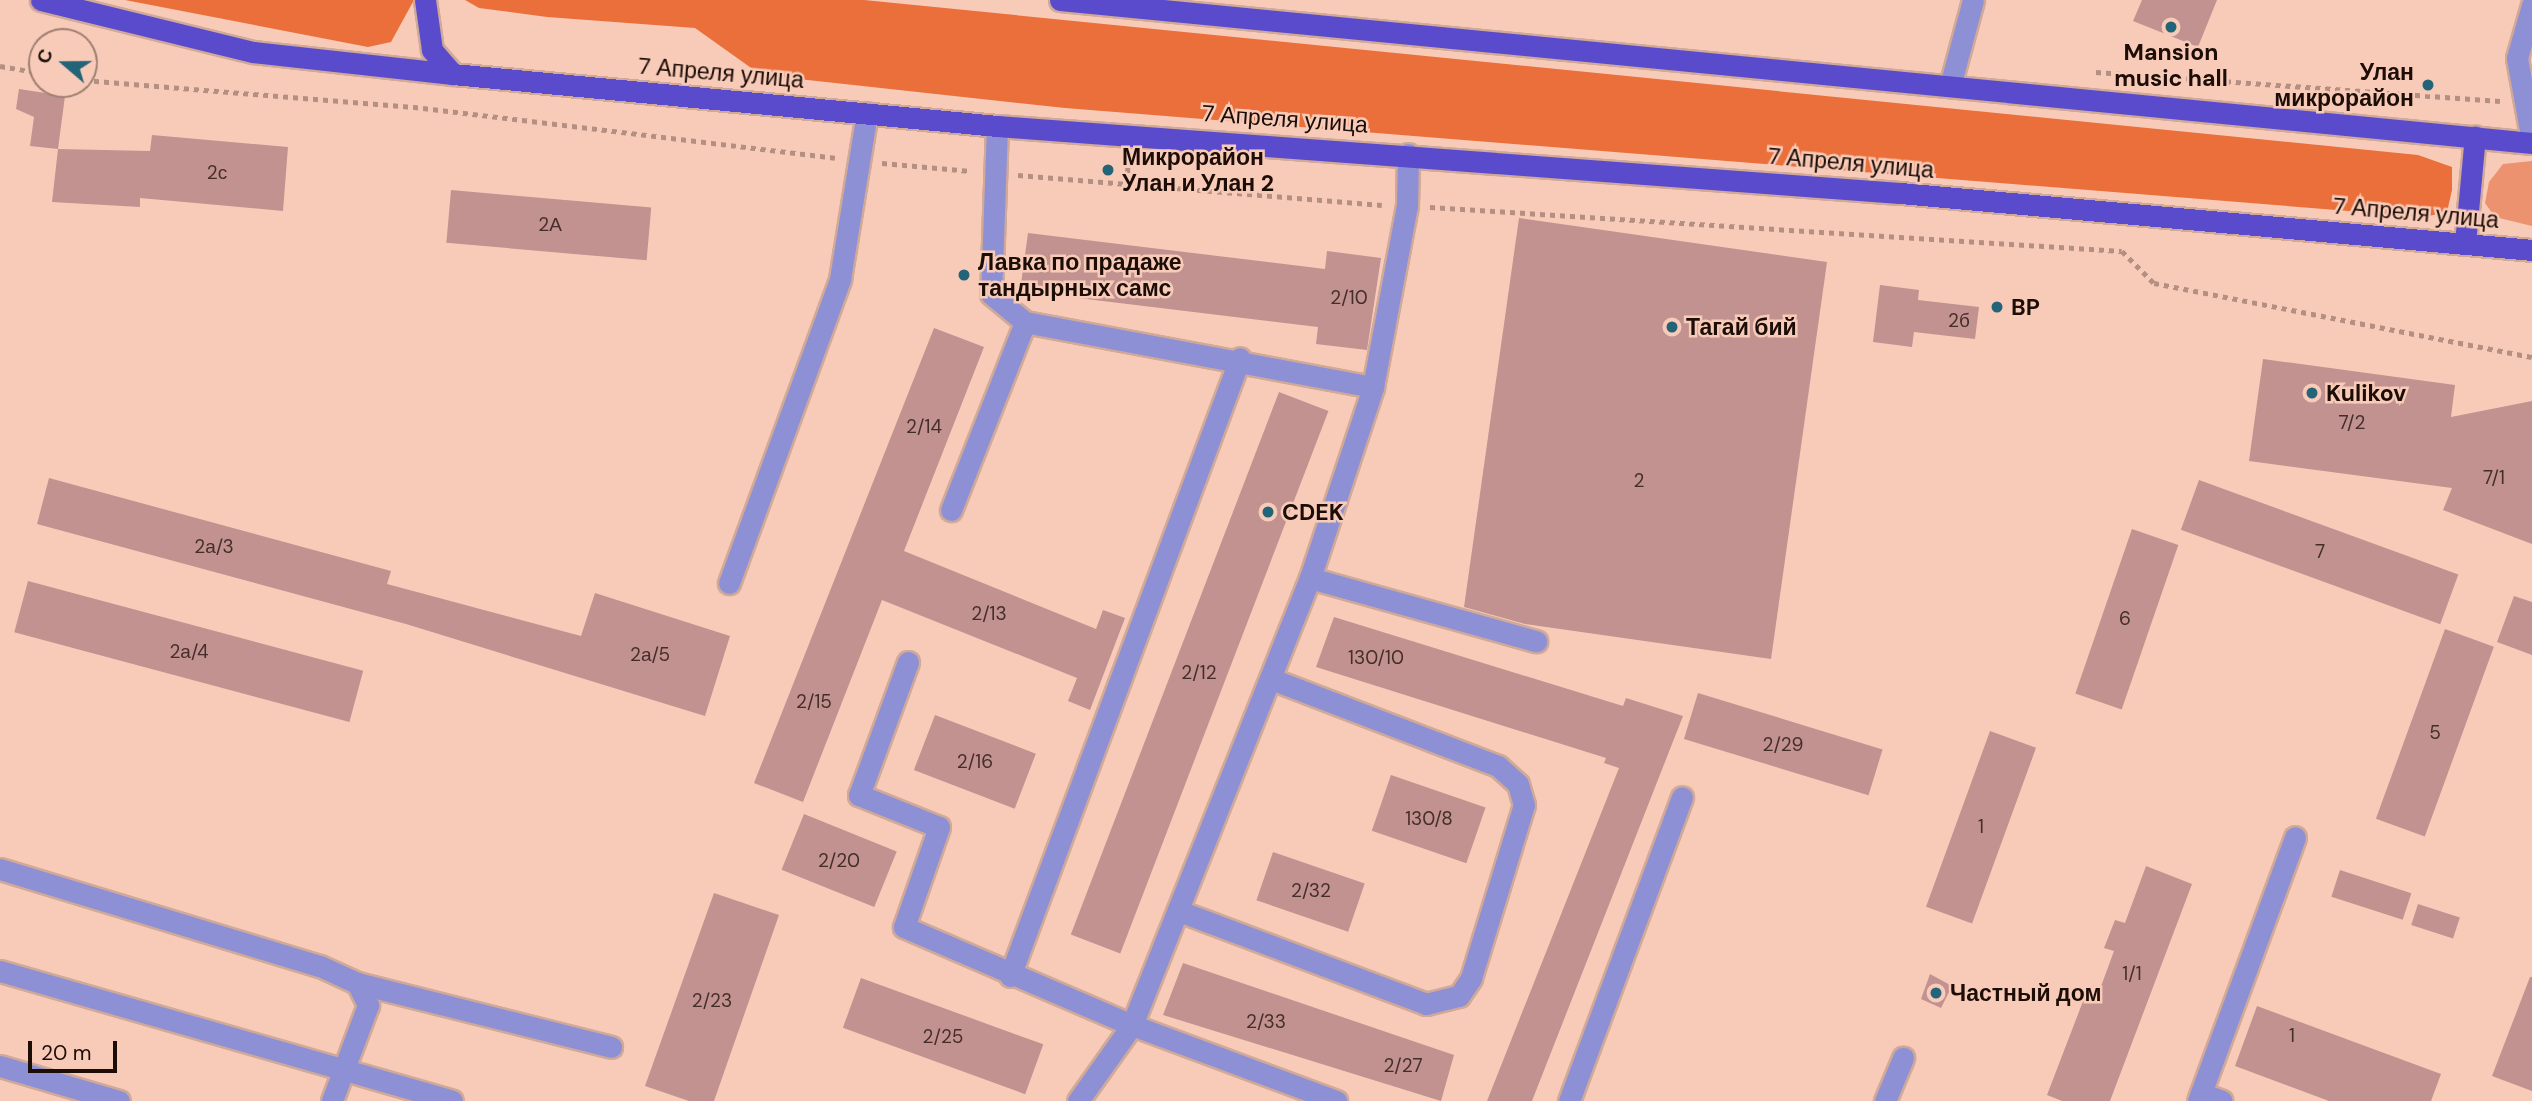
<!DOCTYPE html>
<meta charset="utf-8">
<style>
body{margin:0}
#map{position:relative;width:2532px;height:1101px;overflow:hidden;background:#f8cbb9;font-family:"DM Sans",sans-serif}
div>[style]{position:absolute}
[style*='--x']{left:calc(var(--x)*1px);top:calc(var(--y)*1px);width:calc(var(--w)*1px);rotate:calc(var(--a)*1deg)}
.green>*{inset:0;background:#ec926e}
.forest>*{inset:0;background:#ea6f3a}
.building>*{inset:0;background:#c1928f;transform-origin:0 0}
.path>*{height:4.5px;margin-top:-2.25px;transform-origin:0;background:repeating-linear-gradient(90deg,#b49082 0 5px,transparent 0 10px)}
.roads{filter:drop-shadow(2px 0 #d0a999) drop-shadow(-2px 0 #d0a999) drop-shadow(0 2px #d0a999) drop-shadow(0 -2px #d0a999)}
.minor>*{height:21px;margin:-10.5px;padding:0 10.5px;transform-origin:10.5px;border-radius:10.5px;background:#8e90d5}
.major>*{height:21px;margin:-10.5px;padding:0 10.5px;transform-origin:10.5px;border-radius:10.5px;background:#5a4bcc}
.dots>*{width:19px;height:19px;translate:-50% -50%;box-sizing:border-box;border:4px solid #f8cbb9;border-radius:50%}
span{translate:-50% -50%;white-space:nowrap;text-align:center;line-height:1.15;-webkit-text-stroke:5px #f8cbb9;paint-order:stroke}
.number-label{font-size:19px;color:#452e29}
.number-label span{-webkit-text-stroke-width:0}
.poi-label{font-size:23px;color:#1c0d07;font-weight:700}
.right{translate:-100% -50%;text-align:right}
.left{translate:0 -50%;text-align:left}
.street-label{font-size:23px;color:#1c0d07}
.north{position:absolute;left:28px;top:28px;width:70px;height:70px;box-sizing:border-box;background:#f8cbb9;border:2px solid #a07f72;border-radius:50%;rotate:290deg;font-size:19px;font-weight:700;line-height:28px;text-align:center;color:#1c0d07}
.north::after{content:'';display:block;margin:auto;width:24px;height:32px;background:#236478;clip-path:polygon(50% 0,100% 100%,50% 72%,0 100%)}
.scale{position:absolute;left:28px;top:1041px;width:89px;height:32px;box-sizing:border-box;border:4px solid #1c0d07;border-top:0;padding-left:9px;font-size:21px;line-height:24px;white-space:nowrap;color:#1c0d07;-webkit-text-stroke:5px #f8cbb9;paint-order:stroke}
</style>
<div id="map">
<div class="green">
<i style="clip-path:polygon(2532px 161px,2532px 226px,2495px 217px,2485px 203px,2489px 182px,2503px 164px)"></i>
</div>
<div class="forest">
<i style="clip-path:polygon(125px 0,414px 0,391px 42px,368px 47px)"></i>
<i style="clip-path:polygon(465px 0,864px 0,2418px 155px,2452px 167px,2452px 190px,2447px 212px,2424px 217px,1065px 108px,761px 75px,695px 28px,547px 17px,479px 8px)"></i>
</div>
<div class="building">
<i style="clip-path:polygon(2142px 0,2217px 0,2198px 47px,2133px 21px)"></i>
<i style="clip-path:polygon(19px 89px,65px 96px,58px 149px,30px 146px,34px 117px,16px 109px)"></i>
<i style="clip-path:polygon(152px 135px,288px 147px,283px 211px,140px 198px,140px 207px,52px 202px,58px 149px,150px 151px)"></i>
<i style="left:451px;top:190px;width:201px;height:53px;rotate:5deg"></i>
<i style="clip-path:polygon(1519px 218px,1827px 262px,1771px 659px,1525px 624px,1464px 607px)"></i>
<i style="clip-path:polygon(1028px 233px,1325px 269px,1327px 251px,1381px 258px,1367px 350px,1316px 344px,1318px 327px,1020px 291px)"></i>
<i style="clip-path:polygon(1880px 285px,1919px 290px,1918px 300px,1979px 307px,1975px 339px,1914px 332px,1912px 347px,1873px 342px)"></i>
<i style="clip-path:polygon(934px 328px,984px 347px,904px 551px,1096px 629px,1103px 610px,1125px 618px,1090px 710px,1068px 701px,1077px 678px,882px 600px,803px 802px,754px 783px)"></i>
<i style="clip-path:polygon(2263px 359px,2455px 385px,2451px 417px,2532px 401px,2532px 544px,2443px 510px,2452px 488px,2249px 461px)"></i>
<i style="left:1279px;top:392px;width:53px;height:581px;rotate:21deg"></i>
<i style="clip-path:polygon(49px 478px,391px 571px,387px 584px,581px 636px,595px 593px,730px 636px,705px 716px,406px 624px,37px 524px)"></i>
<i style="left:2199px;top:480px;width:276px;height:53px;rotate:20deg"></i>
<i style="left:2132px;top:529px;width:49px;height:174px;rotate:19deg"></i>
<i style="left:28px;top:581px;width:347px;height:53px;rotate:15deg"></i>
<i style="clip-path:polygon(2514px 596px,2532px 602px,2532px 655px,2497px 642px)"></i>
<i style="clip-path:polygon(1334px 617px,1623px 706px,1626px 698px,1683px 716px,1532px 1101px,1487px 1101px,1619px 768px,1604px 763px,1606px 758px,1316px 667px)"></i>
<i style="left:2445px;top:629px;width:52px;height:202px;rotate:20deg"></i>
<i style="left:1698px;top:693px;width:193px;height:48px;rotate:17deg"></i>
<i style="left:935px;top:715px;width:108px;height:59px;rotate:21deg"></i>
<i style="left:1990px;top:731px;width:49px;height:187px;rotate:20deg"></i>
<i style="left:1391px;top:775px;width:100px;height:59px;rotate:19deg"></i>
<i style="left:804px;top:814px;width:100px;height:60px;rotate:22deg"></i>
<i style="left:1273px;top:852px;width:97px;height:51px;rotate:19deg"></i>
<i style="clip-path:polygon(2146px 866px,2192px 884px,2110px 1101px,2062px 1101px,2047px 1095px,2085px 996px,2096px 1000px,2114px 951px,2104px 948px,2115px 920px,2125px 923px)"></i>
<i style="left:2340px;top:870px;width:75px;height:28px;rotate:18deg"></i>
<i style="clip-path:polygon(714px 893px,779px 915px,714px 1101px,689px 1101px,645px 1086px)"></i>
<i style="left:2418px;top:904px;width:44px;height:22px;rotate:18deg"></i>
<i style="clip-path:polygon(1183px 963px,1454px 1055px,1441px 1101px,1163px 1015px)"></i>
<i style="clip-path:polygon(1930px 974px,1952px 986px,1941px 1008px,1921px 999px)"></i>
<i style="clip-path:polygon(2530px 977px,2532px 977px,2532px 1091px,2492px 1076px)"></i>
<i style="left:861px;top:978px;width:194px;height:53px;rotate:20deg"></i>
<i style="clip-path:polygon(2257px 1006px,2441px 1074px,2431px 1101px,2329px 1101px,2235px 1066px)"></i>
</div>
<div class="path">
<i style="--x:0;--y:66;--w:43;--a:9.5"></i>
<i style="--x:2096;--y:72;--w:405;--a:4.1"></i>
<i style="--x:84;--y:80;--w:340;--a:4.7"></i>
<i style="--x:423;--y:108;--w:415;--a:6.9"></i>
<i style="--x:882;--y:163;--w:89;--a:5.1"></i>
<i style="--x:1018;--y:175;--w:365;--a:4.7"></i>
<i style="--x:1127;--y:183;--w:24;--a:-88"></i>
<i style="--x:1430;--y:207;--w:693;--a:3.64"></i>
<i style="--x:2122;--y:251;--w:45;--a:45"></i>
<i style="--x:2154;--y:283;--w:385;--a:11.1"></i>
</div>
<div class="roads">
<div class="minor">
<i style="--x:2532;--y:5;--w:55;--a:105.8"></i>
<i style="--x:2517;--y:58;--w:84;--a:79.8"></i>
<i style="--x:1950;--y:86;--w:89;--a:-75"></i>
<i style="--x:997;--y:126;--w:168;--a:92"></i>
<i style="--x:991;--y:294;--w:44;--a:39.5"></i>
<i style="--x:1025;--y:322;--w:354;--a:10.6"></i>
<i style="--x:951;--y:510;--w:202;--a:-68.5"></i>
<i style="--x:1310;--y:578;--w:235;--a:15.6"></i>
<i style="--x:729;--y:583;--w:324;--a:-69.9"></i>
<i style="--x:840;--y:279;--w:168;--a:-80.8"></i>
<i style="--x:908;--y:662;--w:142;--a:110.2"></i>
<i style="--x:859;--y:795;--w:86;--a:21.8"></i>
<i style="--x:939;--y:827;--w:106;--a:109.3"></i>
<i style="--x:904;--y:927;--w:248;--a:23.3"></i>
<i style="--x:1132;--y:1025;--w:218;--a:20.4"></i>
<i style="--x:0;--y:869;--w:334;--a:16.9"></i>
<i style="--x:320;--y:966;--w:41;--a:24.7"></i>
<i style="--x:357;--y:983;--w:25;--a:63"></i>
<i style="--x:368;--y:1005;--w:103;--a:110.6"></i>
<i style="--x:1179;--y:911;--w:264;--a:20.6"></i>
<i style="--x:1426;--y:1004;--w:34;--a:-14"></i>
<i style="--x:1459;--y:996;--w:22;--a:-56"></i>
<i style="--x:1471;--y:978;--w:181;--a:-73"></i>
<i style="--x:1524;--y:805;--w:22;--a:-106"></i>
<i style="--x:1518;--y:784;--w:27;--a:-138"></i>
<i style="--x:1498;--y:766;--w:243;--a:-159"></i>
<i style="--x:0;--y:971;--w:470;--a:16"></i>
<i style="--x:1010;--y:976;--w:659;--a:-69.59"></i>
<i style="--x:357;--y:983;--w:262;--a:14.1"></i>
<i style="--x:0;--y:1066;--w:124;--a:16.4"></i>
<i style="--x:2201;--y:1093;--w:22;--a:21"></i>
<i style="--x:1078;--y:1101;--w:93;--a:-54.6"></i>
<i style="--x:1132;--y:1025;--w:481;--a:-68.3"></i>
<i style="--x:1310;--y:578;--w:201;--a:-71.7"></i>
<i style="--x:1373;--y:387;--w:184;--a:-79.4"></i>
<i style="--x:1407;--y:206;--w:52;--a:-88.9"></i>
<i style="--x:1569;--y:1101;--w:324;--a:-69.6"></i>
<i style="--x:1885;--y:1101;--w:47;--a:-67.3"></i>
<i style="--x:2198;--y:1101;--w:281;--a:-69.8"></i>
</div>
<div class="major">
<i style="--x:41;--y:0;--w:218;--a:13.8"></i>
<i style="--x:253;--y:52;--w:201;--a:6.3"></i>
<i style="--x:453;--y:74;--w:546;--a:5.46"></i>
<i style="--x:997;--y:126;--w:905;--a:4.24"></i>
<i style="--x:1900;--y:193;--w:635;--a:5.15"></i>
<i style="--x:425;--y:0;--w:50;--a:82"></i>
<i style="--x:432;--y:50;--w:32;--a:49"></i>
<i style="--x:1060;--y:0;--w:1479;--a:5.55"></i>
<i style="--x:2465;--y:243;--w:107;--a:-84.7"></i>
</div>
</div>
<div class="dots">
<i style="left:2171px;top:27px;background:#236478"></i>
<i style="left:2428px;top:85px;background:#236478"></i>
<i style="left:1108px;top:170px;background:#236478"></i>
<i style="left:964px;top:275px;background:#236478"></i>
<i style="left:1997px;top:307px;background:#236478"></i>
<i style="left:1672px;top:327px;background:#236478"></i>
<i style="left:2312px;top:393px;background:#236478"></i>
<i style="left:1268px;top:512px;background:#236478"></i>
<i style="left:1936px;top:993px;background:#236478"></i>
</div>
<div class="number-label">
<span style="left:217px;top:173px">2с</span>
<span style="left:550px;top:225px">2А</span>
<span style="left:1349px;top:298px">2/10</span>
<span style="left:1959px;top:321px">2б</span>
<span style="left:2352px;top:423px">7/2</span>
<span style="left:924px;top:427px">2/14</span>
<span style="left:2494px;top:478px">7/1</span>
<span style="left:1639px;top:481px">2</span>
<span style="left:214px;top:547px">2а/3</span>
<span style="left:2320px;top:552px">7</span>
<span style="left:989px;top:614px">2/13</span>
<span style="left:2125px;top:619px">6</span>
<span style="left:189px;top:652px">2а/4</span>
<span style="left:650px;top:655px">2а/5</span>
<span style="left:1376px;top:658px">130/10</span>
<span style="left:1199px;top:673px">2/12</span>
<span style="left:814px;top:702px">2/15</span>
<span style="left:2435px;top:733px">5</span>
<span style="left:1783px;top:745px">2/29</span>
<span style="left:975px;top:762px">2/16</span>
<span style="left:1429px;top:819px">130/8</span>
<span style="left:1981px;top:827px">1</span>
<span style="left:839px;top:861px">2/20</span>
<span style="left:1311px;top:891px">2/32</span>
<span style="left:2132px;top:974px">1/1</span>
<span style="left:712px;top:1001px">2/23</span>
<span style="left:1266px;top:1022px">2/33</span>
<span style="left:2292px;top:1036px">1</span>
<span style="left:943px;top:1037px">2/25</span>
<span style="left:1403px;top:1066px">2/27</span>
</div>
<div class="poi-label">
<span style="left:2171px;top:65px">Mansion<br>music hall</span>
<span class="right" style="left:2414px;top:85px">Улан<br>микрорайон</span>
<span class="left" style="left:1122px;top:170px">Микрорайон<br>Улан и Улан 2</span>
<span class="left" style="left:978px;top:275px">Лавка по прадаже<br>тандырных самс</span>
<span class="left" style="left:2011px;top:307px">BP</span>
<span class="left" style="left:1686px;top:327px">Тагай бий</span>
<span class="left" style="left:2326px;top:393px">Kulikov</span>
<span class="left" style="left:1282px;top:512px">CDEK</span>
<span class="left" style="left:1950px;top:993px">Частный дом</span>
</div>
<div class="street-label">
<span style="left:721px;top:73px;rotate:5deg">7 Апреля улица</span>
<span style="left:1285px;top:119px;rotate:4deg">7 Апреля улица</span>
<span style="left:1851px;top:163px;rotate:5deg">7 Апреля улица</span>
<span style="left:2416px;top:213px;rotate:5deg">7 Апреля улица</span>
</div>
<div class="north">С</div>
<div class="scale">20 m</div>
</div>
